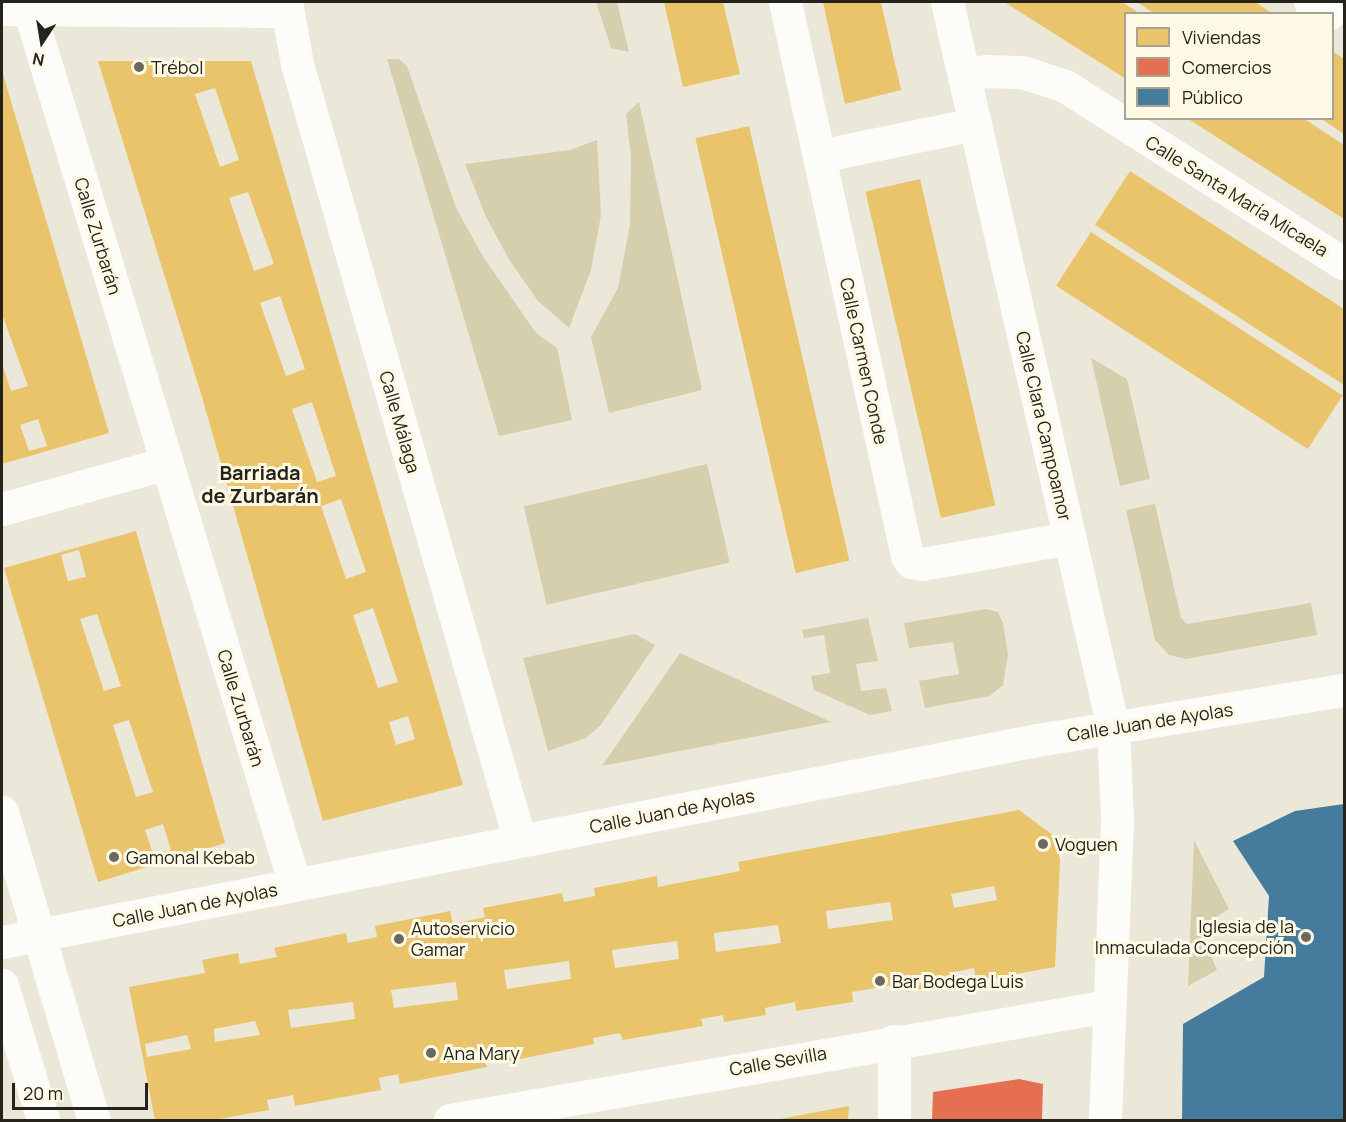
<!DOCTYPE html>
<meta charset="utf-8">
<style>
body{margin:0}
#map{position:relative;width:1346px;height:1122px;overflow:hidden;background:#ebe8d9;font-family:Manrope,sans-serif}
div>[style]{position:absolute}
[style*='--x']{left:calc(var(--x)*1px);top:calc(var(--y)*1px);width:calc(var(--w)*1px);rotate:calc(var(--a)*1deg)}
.green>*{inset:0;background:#d6cfae;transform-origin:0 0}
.homes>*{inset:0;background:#e9c46a;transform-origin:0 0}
.shops>*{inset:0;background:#e76f51}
.public>*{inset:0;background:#457b9d}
.minor>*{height:33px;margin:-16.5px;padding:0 16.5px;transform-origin:16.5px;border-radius:16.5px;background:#fcfcf9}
.major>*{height:33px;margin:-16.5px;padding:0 16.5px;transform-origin:16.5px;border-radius:16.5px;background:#fcfcf9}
.dots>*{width:16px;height:16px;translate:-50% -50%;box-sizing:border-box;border:3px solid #fef9e4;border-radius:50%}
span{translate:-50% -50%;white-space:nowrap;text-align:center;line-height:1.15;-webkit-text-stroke:6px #fef9e4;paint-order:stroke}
.poi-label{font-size:18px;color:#26241a}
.left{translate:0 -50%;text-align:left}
.right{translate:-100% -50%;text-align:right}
.street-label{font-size:18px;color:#26241a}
.neighbourhood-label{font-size:20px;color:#26241a;font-weight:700}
.frame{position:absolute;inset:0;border:3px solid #26241a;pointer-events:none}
.legend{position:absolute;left:1124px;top:12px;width:210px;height:108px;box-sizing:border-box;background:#fef9e4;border:2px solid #a8a493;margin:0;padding:8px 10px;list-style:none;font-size:18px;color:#26241a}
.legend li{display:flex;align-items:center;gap:12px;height:30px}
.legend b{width:30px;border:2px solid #a8a493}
.north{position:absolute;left:12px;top:12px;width:60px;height:60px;-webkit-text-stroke:4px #fef9e4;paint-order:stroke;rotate:192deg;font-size:16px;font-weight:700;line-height:24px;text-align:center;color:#26241a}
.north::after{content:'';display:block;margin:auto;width:21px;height:27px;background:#26241a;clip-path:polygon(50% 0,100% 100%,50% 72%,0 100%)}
.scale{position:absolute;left:12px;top:1083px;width:136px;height:27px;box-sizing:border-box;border:3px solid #26241a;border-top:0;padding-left:8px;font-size:18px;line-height:21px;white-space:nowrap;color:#26241a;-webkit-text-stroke:4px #fef9e4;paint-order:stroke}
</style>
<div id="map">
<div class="green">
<i style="clip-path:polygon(596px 2px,617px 2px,629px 52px,611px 48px)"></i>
<i style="clip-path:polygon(387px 59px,399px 59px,407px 66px,457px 210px,484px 258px,536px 333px,557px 348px,572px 420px,499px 436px)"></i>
<i style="clip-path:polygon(639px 102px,702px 390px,609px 413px,591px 337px,618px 288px,630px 225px,631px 157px,626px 114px)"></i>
<i style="clip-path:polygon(597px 140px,601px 215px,591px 270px,569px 328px,538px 301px,510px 261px,486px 217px,465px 164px,570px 150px)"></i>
<i style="clip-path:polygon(1091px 358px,1127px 379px,1150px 479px,1120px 486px)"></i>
<i style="left:707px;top:464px;width:101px;height:188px;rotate:77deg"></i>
<i style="clip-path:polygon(1155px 504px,1181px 618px,1187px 624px,1311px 603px,1317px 635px,1186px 659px,1169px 655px,1155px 640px,1126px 510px)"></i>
<i style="clip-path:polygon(986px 609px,998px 612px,1003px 623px,1008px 654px,1003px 685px,990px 696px,925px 708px,919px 681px,959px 674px,953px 642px,909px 648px,904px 623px)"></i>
<i style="clip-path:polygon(868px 618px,878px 661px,856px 664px,861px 691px,886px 688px,892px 711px,870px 715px,814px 690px,811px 676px,830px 673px,824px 635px,804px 638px,802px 630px)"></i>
<i style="clip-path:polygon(635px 634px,655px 645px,600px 726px,586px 738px,548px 751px,523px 658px)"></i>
<i style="clip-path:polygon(680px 653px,831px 722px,602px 766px)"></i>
<i style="clip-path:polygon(1194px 840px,1229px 909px,1199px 928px,1217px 970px,1188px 986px)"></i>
</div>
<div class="homes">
<i style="clip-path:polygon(664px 2px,723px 2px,740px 74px,683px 87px)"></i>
<i style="clip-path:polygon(823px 2px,881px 2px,901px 90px,845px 104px)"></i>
<i style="clip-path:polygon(1004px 2px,1121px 2px,1130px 7px,1140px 14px,1126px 14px,1126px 79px)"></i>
<i style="clip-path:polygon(1137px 2px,1255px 2px,1273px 14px,1155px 14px)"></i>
<i style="clip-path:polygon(1332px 51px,1344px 59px,1344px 134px,1320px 118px,1332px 118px)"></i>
<i style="clip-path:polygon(evenodd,98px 61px,251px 61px,463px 785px,323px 821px,202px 397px,98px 61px,215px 88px,239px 160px,220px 167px,195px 94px,215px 88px,98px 61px,248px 192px,274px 264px,254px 271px,229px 198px,248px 192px,98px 61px,280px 296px,305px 369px,286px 376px,260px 303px,280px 296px,98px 61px,312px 402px,336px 476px,317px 482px,292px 409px,312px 402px,98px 61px,341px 499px,366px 572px,346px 579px,321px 506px,341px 499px,98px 61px,373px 608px,398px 682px,378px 688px,353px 615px,373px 608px,98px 61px,408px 716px,415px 739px,396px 745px,389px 722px,408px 716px)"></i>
<i style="clip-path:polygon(evenodd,2px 71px,109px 433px,2px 464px,2px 363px,11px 391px,28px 386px,2px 314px,2px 71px,38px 419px,47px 446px,29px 451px,20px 425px,38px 419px)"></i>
<i style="clip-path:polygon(1187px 118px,1303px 118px,1344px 145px,1344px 219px)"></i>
<i style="left:749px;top:126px;width:446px;height:55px;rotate:77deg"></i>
<i style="clip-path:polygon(1130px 171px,1344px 309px,1344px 385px,1095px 225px)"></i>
<i style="left:920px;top:179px;width:335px;height:56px;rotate:77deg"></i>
<i style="left:1091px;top:232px;width:300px;height:64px;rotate:33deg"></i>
<i style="clip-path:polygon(evenodd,136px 531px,225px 843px,98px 882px,4px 568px,136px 531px,79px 550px,86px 577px,68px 581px,61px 555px,79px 550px,136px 531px,97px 614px,121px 686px,104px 691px,80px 619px,97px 614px,136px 531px,129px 720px,153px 792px,136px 797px,113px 725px,129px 720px,136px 531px,163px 824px,171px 850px,153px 854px,145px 830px,163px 824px)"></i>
<i style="clip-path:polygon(evenodd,1019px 810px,1061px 841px,1055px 967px,976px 981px,974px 968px,954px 972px,956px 983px,906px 992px,905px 983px,852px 992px,853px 1002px,796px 1011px,795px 1002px,765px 1008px,766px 1015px,724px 1022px,723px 1015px,701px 1019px,703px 1026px,623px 1040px,620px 1033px,593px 1038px,594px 1044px,510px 1061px,506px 1053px,485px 1057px,487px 1067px,400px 1084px,398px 1074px,379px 1078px,381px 1090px,295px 1106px,293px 1095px,267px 1100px,269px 1110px,214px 1120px,155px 1120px,129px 987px,205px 973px,202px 960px,238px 953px,240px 964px,277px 957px,274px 948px,346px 933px,348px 943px,377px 937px,375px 926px,450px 911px,453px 924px,485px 917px,483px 908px,562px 893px,564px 902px,595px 896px,594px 888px,657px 876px,658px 887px,740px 871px,738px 862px,1019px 810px,994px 886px,997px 900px,954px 908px,951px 894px,994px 886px,1019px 810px,890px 902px,893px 920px,828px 929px,826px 911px,890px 902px,1019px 810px,778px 925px,781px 943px,716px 952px,714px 933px,778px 925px,1019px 810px,677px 941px,679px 959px,615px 968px,612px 950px,677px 941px,1019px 810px,569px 961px,571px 979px,507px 989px,504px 970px,569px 961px,1019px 810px,456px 982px,458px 1000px,394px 1008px,391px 990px,456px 982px,1019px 810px,353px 1002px,355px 1019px,291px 1028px,288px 1010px,353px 1002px,1019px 810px,255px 1021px,260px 1035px,215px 1042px,214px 1029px,255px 1021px,1019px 810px,187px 1035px,191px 1049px,147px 1057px,145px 1044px,187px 1035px)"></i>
<i style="clip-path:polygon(849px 1106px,848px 1120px,780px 1120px,780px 1119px)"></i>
</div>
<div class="shops">
<i style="clip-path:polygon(1019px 1079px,1043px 1084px,1042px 1120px,932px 1120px,933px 1092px)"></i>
</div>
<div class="public">
<i style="clip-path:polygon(1344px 804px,1344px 1120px,1182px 1120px,1183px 1024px,1264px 977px,1269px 896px,1233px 841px,1295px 811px)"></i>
</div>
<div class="minor">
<i style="--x:286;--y:2;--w:63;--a:79.9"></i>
<i style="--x:297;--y:64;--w:808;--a:73.99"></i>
<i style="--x:785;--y:2;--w:567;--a:77.58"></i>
<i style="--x:907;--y:556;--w:7;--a:56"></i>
<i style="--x:911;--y:562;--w:11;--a:10"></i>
<i style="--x:922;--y:564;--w:150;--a:-10"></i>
<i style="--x:947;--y:2;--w:745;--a:77.12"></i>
<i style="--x:1113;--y:728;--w:93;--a:87.5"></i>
<i style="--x:1117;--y:821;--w:299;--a:92.3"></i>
<i style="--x:1310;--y:2;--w:22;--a:32"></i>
<i style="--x:2;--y:9;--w:284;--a:0.4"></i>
<i style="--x:29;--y:9;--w:915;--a:73.11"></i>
<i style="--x:964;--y:76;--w:23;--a:-13"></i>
<i style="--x:986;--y:71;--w:36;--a:2"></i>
<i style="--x:1022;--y:72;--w:45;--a:18"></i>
<i style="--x:1065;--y:86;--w:331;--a:32.5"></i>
<i style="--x:819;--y:156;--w:159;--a:-11.6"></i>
<i style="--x:2;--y:509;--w:171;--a:-15.6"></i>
<i style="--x:2;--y:942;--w:1055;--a:-11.04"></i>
<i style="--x:1037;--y:740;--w:311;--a:-9.3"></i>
<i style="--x:450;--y:1120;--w:668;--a:-9.83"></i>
<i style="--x:894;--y:1120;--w:79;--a:-90"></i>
</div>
<div class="major">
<i style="--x:2;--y:812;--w:321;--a:73.4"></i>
<i style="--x:2;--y:985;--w:141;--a:73.1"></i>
</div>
<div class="dots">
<i style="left:139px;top:67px;background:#6b695d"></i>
<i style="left:1043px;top:844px;background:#6b695d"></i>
<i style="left:114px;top:857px;background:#6b695d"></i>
<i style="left:1306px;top:937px;background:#6b695d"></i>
<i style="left:399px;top:939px;background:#6b695d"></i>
<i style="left:880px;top:981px;background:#6b695d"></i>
<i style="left:431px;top:1053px;background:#6b695d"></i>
</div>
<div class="poi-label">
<span class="left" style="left:151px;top:67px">Trébol</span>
<span class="left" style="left:1055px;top:844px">Voguen</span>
<span class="left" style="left:126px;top:857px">Gamonal Kebab</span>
<span class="right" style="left:1294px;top:937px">Iglesia de la<br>Inmaculada Concepción</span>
<span class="left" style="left:411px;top:939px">Autoservicio<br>Gamar</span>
<span class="left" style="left:892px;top:981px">Bar Bodega Luis</span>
<span class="left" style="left:443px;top:1053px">Ana Mary</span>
</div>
<div class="street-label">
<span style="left:1237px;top:196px;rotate:32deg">Calle Santa María Micaela</span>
<span style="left:98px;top:236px;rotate:73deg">Calle Zurbarán</span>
<span style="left:864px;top:361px;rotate:78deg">Calle Carmen Conde</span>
<span style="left:400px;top:422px;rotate:74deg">Calle Málaga</span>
<span style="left:1044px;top:426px;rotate:77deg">Calle Clara Campoamor</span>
<span style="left:241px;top:708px;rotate:73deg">Calle Zurbarán</span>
<span style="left:1150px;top:722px;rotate:-9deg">Calle Juan de Ayolas</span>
<span style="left:672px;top:811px;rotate:-11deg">Calle Juan de Ayolas</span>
<span style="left:195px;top:905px;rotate:-11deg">Calle Juan de Ayolas</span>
<span style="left:778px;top:1061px;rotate:-10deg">Calle Sevilla</span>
</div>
<div class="neighbourhood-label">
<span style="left:260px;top:484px">Barriada<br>de Zurbarán</span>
</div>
<div class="frame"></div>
<ul class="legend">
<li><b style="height:16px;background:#e9c46a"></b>Viviendas</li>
<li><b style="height:16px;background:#e76f51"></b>Comercios</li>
<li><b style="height:16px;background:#457b9d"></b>Público</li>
</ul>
<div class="north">N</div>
<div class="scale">20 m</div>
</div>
